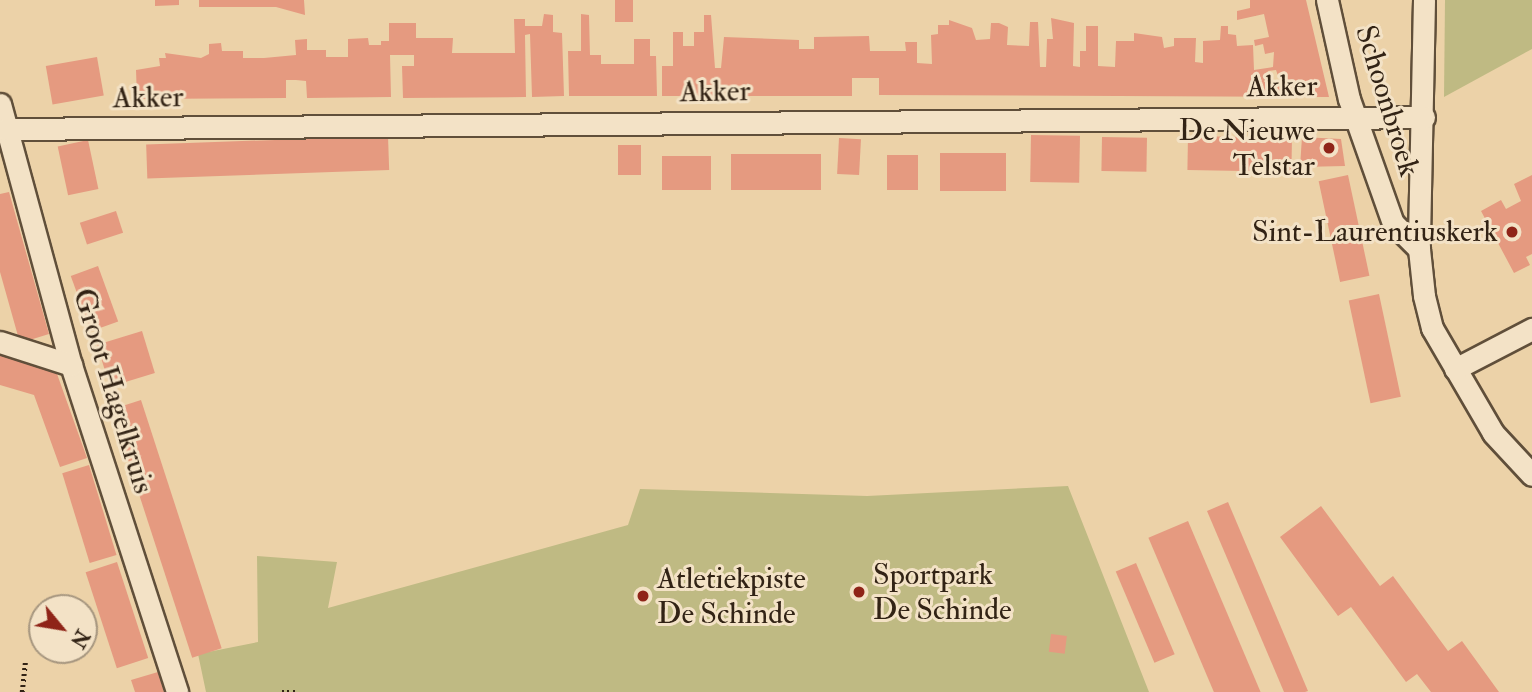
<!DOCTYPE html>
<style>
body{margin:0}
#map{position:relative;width:1532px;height:692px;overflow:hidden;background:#ecd2a8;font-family:"IM FELL Double Pica",serif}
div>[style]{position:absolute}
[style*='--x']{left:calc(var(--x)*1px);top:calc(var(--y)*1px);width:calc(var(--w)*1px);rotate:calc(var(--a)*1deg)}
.green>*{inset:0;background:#bfba83}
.building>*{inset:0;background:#e59a80;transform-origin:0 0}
.path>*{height:4.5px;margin-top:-2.25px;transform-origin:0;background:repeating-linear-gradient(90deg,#322315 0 2px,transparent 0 5.5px)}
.roads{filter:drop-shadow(2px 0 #604f3a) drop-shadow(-2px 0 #604f3a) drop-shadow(0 2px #604f3a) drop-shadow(0 -2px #604f3a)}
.street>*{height:21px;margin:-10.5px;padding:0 10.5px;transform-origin:10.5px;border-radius:10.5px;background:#f3e2c6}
.dots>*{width:19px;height:19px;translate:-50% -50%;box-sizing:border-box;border:4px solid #f3e2c6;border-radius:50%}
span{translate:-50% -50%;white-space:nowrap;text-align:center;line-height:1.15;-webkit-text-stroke:6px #f3e2c6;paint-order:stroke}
.street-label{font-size:30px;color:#322315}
.poi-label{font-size:30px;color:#322315}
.right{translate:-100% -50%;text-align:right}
.left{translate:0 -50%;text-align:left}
.north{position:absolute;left:28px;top:594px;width:70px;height:70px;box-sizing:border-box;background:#f3e2c6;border:2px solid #a6967f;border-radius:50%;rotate:120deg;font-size:19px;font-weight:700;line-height:28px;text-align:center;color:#322315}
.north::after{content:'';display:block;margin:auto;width:24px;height:32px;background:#8f2418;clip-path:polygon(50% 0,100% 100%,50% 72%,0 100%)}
</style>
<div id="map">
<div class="green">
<i style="clip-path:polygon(1445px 0,1532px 0,1532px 49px,1444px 97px)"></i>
<i style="clip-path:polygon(1068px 486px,1149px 692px,206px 692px,198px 654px,258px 642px,257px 556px,337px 562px,328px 608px,628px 525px,640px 489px,867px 496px)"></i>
</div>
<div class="building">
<i style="clip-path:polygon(155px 0,179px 0,179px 5px,155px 6px)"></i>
<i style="clip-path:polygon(199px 0,304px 0,305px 15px,276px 7px,199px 7px)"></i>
<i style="left:615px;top:0;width:18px;height:22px"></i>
<i style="clip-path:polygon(evenodd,1250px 0,1306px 0,1329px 97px,879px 95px,879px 78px,852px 78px,852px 96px,662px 96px,662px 66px,673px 66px,673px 32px,683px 32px,683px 46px,694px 46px,694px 32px,704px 32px,704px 15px,711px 15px,715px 68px,721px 68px,724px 37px,799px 40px,799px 49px,814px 49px,814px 37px,869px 36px,870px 51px,906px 51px,905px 42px,917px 42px,917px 63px,932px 64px,931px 35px,938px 34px,938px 25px,949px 25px,949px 20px,972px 28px,976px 40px,990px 39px,991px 23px,999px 23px,1008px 27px,1007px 45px,1029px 46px,1030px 22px,1038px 22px,1040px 67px,1046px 67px,1047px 39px,1053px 39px,1051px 18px,1074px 23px,1073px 66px,1080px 67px,1080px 51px,1086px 51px,1086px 26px,1098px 26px,1098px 66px,1115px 67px,1116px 41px,1134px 41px,1134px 33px,1162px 37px,1164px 48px,1174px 46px,1174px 38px,1196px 38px,1195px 62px,1203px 63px,1203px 41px,1220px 40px,1221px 26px,1228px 26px,1228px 34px,1236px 35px,1237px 46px,1253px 45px,1254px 70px,1273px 67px,1274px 52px,1265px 54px,1263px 44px,1255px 46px,1254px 40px,1269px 37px,1264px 14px,1237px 20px,1237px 11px,1250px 8px,1250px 0,1276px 70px,1280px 82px,1264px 82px,1268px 71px,1276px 70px)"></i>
<i style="clip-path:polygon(544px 14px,553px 15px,553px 32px,562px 33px,564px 96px,532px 97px,530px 34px,525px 35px,526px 97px,403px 98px,402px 66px,414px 66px,414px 55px,390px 55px,391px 97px,307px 98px,306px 81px,296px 80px,286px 80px,286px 98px,137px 99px,136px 70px,160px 66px,159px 58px,166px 58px,165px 53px,201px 58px,209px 54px,209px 44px,221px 43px,222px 51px,243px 51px,243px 58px,264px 58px,296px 55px,295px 40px,307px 39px,307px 50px,326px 50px,326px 57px,348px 57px,348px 39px,368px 38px,369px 45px,381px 45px,381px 41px,389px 41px,389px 23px,416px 23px,416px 38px,453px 38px,452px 53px,515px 53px,514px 19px,525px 19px,525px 26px,542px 26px)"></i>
<i style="clip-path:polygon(581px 14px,589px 15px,590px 55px,601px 55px,601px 64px,634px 64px,634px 39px,650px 39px,650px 56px,656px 56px,657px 96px,569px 96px,568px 51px,581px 51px)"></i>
<i style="left:97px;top:57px;width:39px;height:52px;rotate:80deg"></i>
<i style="left:1031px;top:135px;width:49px;height:47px;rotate:1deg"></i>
<i style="left:388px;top:136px;width:34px;height:242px;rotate:88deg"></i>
<i style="left:1188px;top:136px;width:104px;height:34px;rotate:1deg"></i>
<i style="left:1102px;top:137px;width:45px;height:34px;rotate:1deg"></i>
<i style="clip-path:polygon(1302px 137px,1341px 139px,1345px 166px,1300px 167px)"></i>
<i style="left:839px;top:138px;width:22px;height:36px;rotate:3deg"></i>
<i style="left:88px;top:140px;width:50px;height:31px;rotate:78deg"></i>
<i style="left:618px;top:145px;width:23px;height:30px"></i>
<i style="left:940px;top:153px;width:66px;height:38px"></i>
<i style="left:821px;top:154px;width:36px;height:90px;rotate:90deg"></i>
<i style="left:887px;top:155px;width:31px;height:35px"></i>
<i style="left:662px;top:156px;width:49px;height:34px"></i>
<i style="left:1348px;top:175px;width:103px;height:30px;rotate:78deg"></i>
<i style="clip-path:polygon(1532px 175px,1532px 254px,1526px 257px,1530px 265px,1514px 273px,1481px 211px,1501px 200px,1506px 209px,1521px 201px,1514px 184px)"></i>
<i style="clip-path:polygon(9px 192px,49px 334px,20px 343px,0 272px,0 194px)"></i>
<i style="left:116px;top:211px;width:23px;height:38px;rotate:72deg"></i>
<i style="left:98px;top:266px;width:59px;height:29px;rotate:70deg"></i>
<i style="left:1379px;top:294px;width:105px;height:31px;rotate:78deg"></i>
<i style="left:142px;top:331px;width:44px;height:47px;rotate:73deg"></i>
<i style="clip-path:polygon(0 353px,56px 371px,87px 458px,60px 467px,34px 395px,0 385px)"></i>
<i style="left:141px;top:400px;width:261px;height:31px;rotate:72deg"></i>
<i style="left:89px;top:465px;width:94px;height:28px;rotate:73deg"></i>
<i style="clip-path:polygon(1228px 502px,1308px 691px,1305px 692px,1284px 692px,1207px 511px)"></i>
<i style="clip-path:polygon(1321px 506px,1380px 586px,1393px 576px,1448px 651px,1462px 641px,1499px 692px,1431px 692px,1417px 674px,1406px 682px,1351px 607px,1338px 616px,1280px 537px)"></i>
<i style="left:1188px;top:521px;width:186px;height:43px;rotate:67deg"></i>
<i style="left:117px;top:562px;width:101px;height:33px;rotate:72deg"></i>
<i style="left:1136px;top:563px;width:99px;height:22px;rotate:67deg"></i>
<i style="left:1051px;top:634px;width:16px;height:18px;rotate:7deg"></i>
<i style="clip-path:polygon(158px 672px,164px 692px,135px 692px,131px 680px)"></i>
</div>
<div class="path">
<i style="--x:22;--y:692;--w:31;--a:-84"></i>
<i style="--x:282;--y:692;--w:15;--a:0"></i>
</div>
<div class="roads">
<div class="street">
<i style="--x:1327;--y:0;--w:101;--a:77.5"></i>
<i style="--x:1349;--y:99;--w:132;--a:70.5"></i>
<i style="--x:1393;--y:223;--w:37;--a:45"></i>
<i style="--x:1424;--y:0;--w:249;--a:91.2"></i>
<i style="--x:1419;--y:249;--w:47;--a:83.9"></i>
<i style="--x:1424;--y:296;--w:33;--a:76"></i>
<i style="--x:1432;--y:328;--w:121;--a:59.8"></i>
<i style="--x:1493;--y:433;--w:57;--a:47.1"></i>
<i style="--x:0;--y:104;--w:270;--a:74.8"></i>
<i style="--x:71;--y:365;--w:344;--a:72"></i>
<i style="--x:6;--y:129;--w:1418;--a:-0.48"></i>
<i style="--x:0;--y:342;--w:75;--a:17.9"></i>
<i style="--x:1455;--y:369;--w:87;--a:-27.5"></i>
</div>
</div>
<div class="dots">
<i style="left:1329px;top:148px;background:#8f2418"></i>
<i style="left:1512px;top:232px;background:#8f2418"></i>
<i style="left:859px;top:592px;background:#8f2418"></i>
<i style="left:643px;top:596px;background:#8f2418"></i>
</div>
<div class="street-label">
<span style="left:1282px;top:87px;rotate:-1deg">Akker</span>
<span style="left:715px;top:92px;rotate:-1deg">Akker</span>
<span style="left:148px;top:98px;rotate:-1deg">Akker</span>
<span style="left:1387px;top:101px;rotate:73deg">Schoonbroek</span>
<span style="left:113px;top:391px;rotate:73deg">Groot Hagelkruis</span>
</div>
<div class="poi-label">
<span class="right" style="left:1315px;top:148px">De Nieuwe<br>Telstar</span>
<span class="right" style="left:1498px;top:232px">Sint-Laurentiuskerk</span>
<span class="left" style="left:873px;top:592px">Sportpark<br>De Schinde</span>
<span class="left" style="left:657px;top:596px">Atletiekpiste<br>De Schinde</span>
</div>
<div class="north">N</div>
</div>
